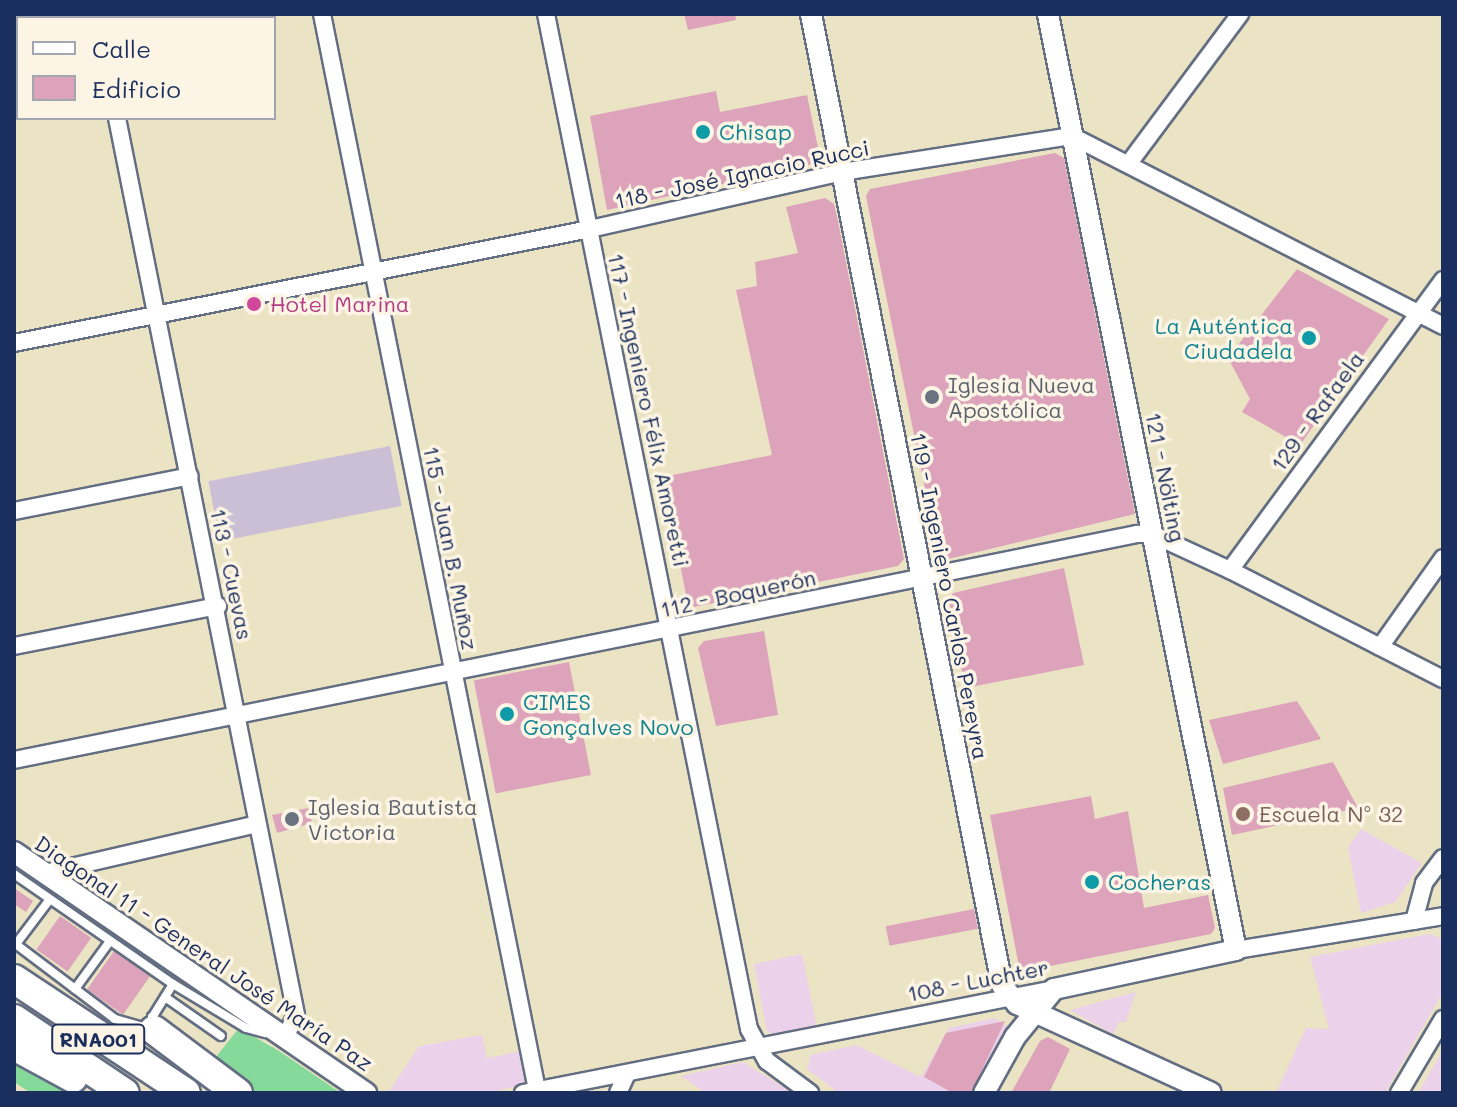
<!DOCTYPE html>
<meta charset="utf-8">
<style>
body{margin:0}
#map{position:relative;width:1457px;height:1107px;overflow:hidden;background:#ebe4c4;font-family:Mali,sans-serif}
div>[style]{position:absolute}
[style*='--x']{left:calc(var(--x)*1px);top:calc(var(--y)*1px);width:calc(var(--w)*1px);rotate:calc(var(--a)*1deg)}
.built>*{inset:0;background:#ecd1ea}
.industrial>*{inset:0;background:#cbbfd5;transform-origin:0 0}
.green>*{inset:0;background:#85d99a}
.building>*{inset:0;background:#dca3bb;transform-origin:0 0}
.roads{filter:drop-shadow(2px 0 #646e82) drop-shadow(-2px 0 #646e82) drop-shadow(0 2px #646e82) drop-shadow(0 -2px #646e82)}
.service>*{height:8px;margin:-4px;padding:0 4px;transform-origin:4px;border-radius:4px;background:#fff}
.minor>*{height:16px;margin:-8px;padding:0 8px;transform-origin:8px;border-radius:8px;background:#fff}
.tertiary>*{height:20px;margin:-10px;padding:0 10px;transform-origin:10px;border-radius:10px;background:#fff}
.motorway>*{height:28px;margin:-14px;padding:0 14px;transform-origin:14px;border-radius:14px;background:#fff}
.dots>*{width:22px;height:22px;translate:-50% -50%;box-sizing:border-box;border:4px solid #fcf5e5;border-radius:50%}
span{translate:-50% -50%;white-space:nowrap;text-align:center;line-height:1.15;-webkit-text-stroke:7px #fcf5e5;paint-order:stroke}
.shield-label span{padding:2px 6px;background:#fcf5e5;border:2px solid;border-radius:6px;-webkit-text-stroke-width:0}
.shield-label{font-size:20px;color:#1b2f5e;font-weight:700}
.culture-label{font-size:22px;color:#0d838f}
.left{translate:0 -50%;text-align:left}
.right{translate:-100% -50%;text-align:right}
.street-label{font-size:22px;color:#1b2f5e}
.hotel-label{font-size:22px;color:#b23c85}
.worship-label{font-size:22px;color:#5b616d}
.education-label{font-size:22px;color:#785e54}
.frame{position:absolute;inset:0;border:16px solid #1b2f5e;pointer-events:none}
.legend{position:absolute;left:16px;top:16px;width:260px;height:104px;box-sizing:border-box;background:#fcf5e5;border:2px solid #a2a6af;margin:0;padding:10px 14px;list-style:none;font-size:24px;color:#1b2f5e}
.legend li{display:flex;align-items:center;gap:16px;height:40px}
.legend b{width:40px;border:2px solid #a2a6af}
</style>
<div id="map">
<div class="built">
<i style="clip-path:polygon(1361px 829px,1422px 863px,1395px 902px,1361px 913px,1348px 847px)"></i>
<i style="clip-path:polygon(1429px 934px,1443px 939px,1443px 992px,1385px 1093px,1276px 1093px,1306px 1028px,1329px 1029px,1310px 957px)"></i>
<i style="clip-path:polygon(802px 954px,817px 1028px,774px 1036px,767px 1031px,754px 964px)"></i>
<i style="clip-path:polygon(1136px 992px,1126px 1022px,1119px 1022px,1113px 1034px,1070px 1010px)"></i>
<i style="clip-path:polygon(995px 1018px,1009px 1027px,974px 1093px,839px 1093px,807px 1069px,811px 1055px,856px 1045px,921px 1077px,949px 1028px)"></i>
<i style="clip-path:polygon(482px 1035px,487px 1058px,527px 1050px,529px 1083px,489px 1093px,388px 1093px,419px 1046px)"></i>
<i style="clip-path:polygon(1443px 1050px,1443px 1093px,1418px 1093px)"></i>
<i style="clip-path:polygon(743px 1062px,793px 1093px,706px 1093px,681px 1076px)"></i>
</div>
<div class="industrial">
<i style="left:390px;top:446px;width:61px;height:185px;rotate:79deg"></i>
</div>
<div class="green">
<i style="clip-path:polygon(239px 1028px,279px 1051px,341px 1093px,254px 1093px,212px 1062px)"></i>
<i style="clip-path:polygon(14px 1055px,75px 1093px,31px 1093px,14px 1082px)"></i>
</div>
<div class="building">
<i style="clip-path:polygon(684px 14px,735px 14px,736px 20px,688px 30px)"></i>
<i style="clip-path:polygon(716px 91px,720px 112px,807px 95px,821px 162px,607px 210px,590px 116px)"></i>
<i style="clip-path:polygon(1055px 153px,1064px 158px,1135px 514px,944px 560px,934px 534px,866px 196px,870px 189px)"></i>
<i style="clip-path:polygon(825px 198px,834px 204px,838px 221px,904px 559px,898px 566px,694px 607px,687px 600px,663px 477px,772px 455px,736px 290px,757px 286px,755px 262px,798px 253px,786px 207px)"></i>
<i style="clip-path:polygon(1297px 269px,1389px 319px,1300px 445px,1242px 412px,1250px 399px,1228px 358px)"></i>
<i style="clip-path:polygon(1064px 568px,1084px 665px,965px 688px,949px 600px,953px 593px)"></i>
<i style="clip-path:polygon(764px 631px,778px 715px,716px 726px,698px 648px,704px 641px)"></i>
<i style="left:569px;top:662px;width:115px;height:97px;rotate:79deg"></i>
<i style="clip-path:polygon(1297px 701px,1321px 739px,1223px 764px,1209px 720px)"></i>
<i style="clip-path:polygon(1333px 762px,1358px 808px,1232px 835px,1223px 788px)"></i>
<i style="clip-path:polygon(1091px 796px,1095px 819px,1128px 811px,1144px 908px,1208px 895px,1215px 928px,1211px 934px,1020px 972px,990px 815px)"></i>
<i style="clip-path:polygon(309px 808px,312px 823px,277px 833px,272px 815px)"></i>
<i style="clip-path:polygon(14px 888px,33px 901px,26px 912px,14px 904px)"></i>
<i style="left:974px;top:909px;width:20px;height:90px;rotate:79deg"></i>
<i style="left:60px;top:916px;width:38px;height:41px;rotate:35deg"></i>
<i style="left:114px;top:951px;width:44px;height:47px;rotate:35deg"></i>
<i style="clip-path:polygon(1005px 1021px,971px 1093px,953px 1093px,924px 1077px,946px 1033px)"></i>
<i style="clip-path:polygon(1048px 1037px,1070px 1049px,1049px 1093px,1011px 1093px,1040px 1041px)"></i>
</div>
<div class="roads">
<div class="service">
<i style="--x:14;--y:874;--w:193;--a:34.7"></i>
<i style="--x:173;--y:984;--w:39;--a:122"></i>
<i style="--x:152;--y:1017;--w:13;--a:81"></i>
<i style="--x:154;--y:1030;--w:41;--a:-164.2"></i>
<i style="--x:115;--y:1019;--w:126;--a:-143"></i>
<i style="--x:16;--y:944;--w:56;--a:-52.9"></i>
<i style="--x:173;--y:984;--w:85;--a:31.1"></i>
<i style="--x:246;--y:1028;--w:20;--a:15"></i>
<i style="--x:75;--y:989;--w:59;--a:-53.9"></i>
<i style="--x:165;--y:997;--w:68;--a:34.9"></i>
</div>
<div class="minor">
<i style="--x:95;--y:14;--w:4;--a:76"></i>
<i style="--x:322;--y:14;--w:1097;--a:78.7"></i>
<i style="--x:546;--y:14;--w:1035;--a:78.69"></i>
<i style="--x:749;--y:1029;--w:37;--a:61"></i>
<i style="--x:767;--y:1061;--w:54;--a:36.7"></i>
<i style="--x:117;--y:118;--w:915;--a:78.71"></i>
<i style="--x:296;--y:1015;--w:25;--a:116"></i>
<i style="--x:1129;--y:163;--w:186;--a:-53.3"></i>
<i style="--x:14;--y:343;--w:587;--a:-11.2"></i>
<i style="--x:590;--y:229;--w:258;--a:-12.7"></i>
<i style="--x:842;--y:172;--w:233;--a:-8.9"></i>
<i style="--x:1072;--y:136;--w:417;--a:27.1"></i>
<i style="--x:14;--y:511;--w:179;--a:-11.2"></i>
<i style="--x:1230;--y:570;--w:360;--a:-53.7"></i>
<i style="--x:14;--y:646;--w:208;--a:-11.1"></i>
<i style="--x:1380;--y:647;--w:109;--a:-54.7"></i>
<i style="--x:14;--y:760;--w:1146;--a:-11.38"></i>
<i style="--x:1137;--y:534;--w:15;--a:0"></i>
<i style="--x:1152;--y:534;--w:86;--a:24.8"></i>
<i style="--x:1230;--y:570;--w:239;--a:27.1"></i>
<i style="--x:45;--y:873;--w:218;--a:-13"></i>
<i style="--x:1414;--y:921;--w:39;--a:-75"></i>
<i style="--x:1424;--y:883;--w:31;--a:-53"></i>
<i style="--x:1236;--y:950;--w:210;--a:-9.3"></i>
<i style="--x:523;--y:1093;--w:541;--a:-11.08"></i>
<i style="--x:618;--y:1093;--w:21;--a:-65"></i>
<i style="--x:1399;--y:1093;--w:86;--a:-59.3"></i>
</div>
<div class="tertiary">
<i style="--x:811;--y:14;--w:990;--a:78.87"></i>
<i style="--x:1002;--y:985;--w:24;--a:52"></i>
<i style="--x:1017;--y:1004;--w:213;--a:24.6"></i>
<i style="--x:14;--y:852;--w:427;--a:34.4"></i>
<i style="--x:984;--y:1093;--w:64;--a:-61"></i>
<i style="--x:1015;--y:1037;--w:62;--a:-50.9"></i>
<i style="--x:1054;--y:989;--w:186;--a:-12.1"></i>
<i style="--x:1236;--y:950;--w:955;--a:-101.36"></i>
</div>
<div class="motorway">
<i style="--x:14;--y:979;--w:206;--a:33.5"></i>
<i style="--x:14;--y:1019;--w:133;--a:33.7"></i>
<i style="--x:154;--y:1030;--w:105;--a:36.9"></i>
<i style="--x:14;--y:1046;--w:67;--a:28.5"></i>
</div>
</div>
<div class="dots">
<i style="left:703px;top:132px;background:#0f9aa8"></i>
<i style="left:254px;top:304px;background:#d1479c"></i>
<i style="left:1309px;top:338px;background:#0f9aa8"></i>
<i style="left:932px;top:397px;background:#6b7280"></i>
<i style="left:507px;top:714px;background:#0f9aa8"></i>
<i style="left:1243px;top:814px;background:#8d6e63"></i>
<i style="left:292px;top:819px;background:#6b7280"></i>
<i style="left:1092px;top:882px;background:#0f9aa8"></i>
</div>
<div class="shield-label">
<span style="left:98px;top:1039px">RNA001</span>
</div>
<div class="culture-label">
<span class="left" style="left:719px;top:132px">Chisap</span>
<span class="right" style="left:1293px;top:338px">La Auténtica<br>Ciudadela</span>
<span class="left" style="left:523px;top:714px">CIMES<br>Gonçalves Novo</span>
<span class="left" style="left:1108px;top:882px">Cocheras</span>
</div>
<div class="street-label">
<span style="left:742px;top:174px;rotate:-12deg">118 - José Ignacio Rucci</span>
<span style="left:649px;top:410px;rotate:78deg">117 - Ingeniero Félix Amoretti</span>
<span style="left:1317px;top:411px;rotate:-54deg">129 - Rafaela</span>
<span style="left:1166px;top:477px;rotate:79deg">121 - Nölting</span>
<span style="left:451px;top:548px;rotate:79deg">115 - Juan B. Muñoz</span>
<span style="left:232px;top:574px;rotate:78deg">113 - Cuevas</span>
<span style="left:738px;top:593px;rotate:-12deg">112 - Boquerón</span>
<span style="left:950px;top:596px;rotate:79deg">119 - Ingeniero Carlos Pereyra</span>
<span style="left:204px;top:953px;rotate:34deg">Diagonal 11 - General José María Paz</span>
<span style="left:978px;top:980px;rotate:-11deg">108 - Luchter</span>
</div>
<div class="hotel-label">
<span class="left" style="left:270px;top:304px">Hotel Marina</span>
</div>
<div class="worship-label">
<span class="left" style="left:948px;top:397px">Iglesia Nueva<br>Apostólica</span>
<span class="left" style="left:308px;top:819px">Iglesia Bautista<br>Victoria</span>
</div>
<div class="education-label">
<span class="left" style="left:1259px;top:814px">Escuela Nº 32</span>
</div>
<div class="frame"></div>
<ul class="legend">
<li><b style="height:10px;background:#fff"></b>Calle</li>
<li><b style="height:22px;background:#dca3bb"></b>Edificio</li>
</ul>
</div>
